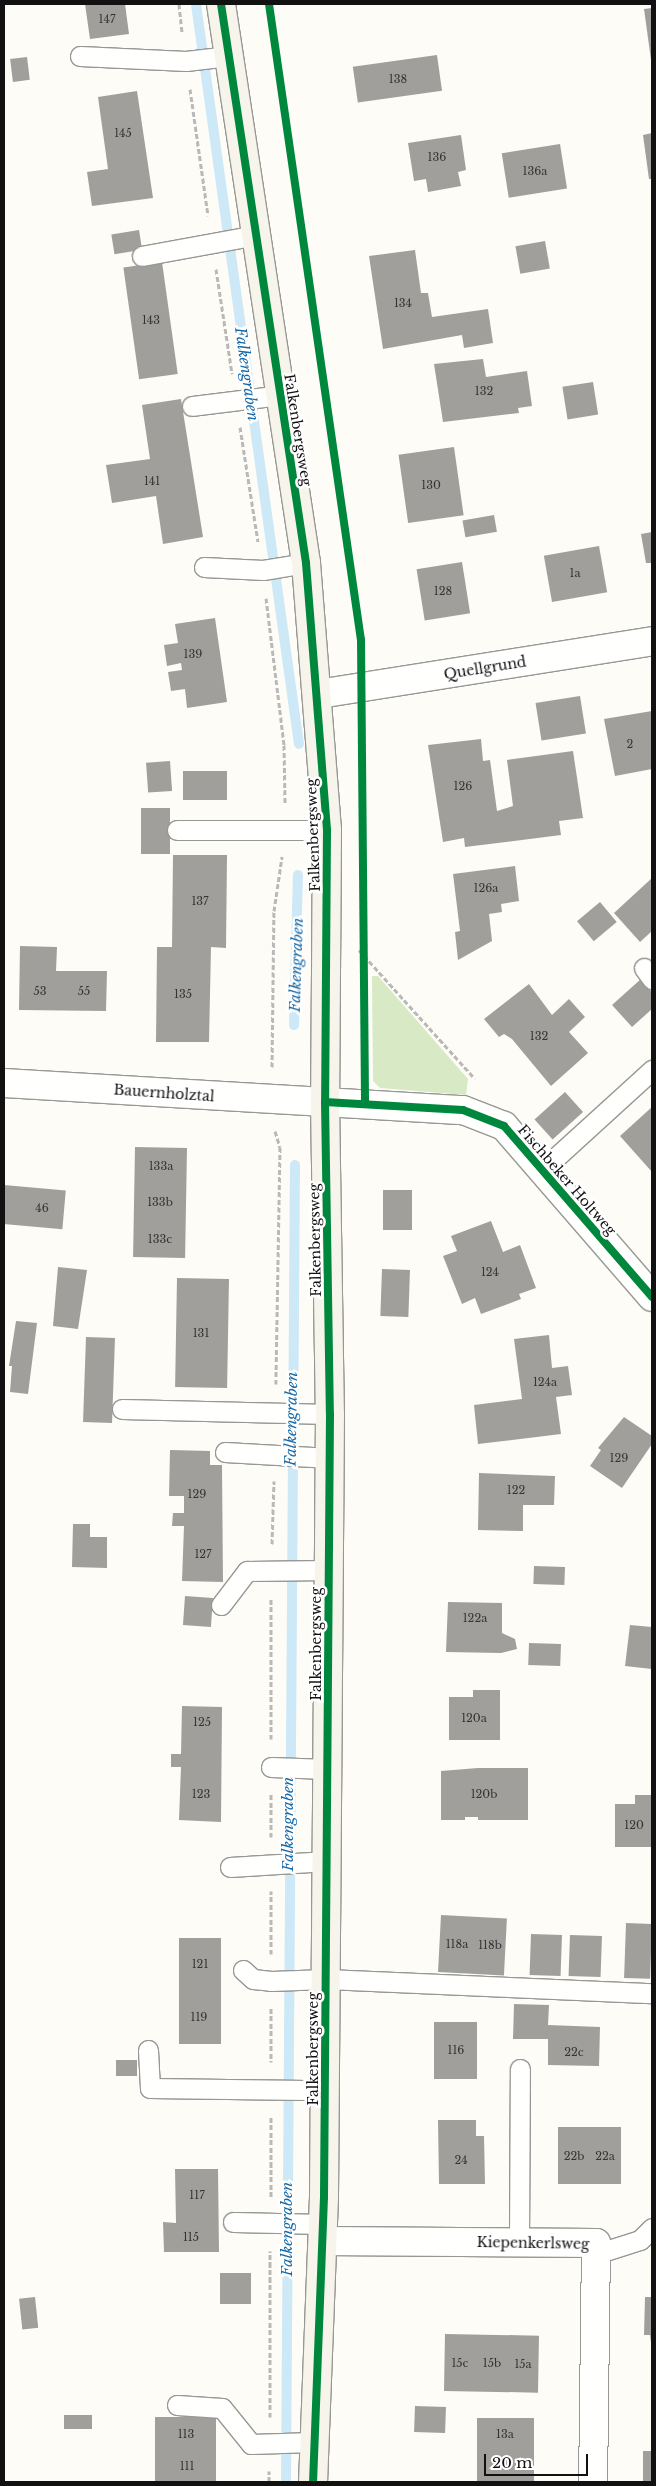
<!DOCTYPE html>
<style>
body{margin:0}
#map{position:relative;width:656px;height:2486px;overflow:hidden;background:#fdfcf7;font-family:"Libre Baskerville",serif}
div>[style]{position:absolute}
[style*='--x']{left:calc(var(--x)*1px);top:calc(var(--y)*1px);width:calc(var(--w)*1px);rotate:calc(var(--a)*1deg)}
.forest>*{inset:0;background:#d8eac5}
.stream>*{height:10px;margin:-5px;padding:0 5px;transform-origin:5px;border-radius:5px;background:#cde8f7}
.building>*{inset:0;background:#a19f9c;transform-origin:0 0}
.path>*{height:3px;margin-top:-1.5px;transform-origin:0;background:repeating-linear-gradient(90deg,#b9b9b8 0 5px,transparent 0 7.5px)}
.roads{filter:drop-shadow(1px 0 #979795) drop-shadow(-1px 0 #979795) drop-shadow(0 1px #979795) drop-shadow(0 -1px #979795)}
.lane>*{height:19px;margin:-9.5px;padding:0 9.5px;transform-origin:9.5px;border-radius:9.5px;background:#fffffe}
.street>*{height:28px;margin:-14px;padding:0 14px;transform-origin:14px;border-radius:14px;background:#fffffe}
.secondary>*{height:28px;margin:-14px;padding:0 14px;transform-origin:14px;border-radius:14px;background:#f6f4eb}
.cycleway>*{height:8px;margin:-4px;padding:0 4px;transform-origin:4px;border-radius:4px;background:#00873e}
span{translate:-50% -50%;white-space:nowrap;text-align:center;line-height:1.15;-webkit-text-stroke:5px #fff;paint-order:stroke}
.number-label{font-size:11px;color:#353434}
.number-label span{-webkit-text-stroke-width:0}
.street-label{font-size:14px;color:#111}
.water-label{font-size:15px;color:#1768a6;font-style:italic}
.frame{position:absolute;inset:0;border:5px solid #111;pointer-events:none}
.scale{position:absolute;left:484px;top:2454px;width:104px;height:22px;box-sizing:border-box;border:2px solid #111;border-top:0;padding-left:6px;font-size:15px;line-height:18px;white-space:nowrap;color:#111;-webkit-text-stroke:4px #fff;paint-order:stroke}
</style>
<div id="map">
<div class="forest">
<i style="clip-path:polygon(372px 976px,378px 976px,468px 1079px,466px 1095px,380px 1088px,373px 1081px)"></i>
</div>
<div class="stream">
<i style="--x:196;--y:4;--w:747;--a:82.08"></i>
<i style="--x:294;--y:1025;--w:150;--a:-88.5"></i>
<i style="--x:286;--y:2482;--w:1317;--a:-89.61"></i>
</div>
<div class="building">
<i style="clip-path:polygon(85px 4px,125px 4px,129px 34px,90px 39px)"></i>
<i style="clip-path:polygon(652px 8px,652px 60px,651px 60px,644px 9px)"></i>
<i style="left:437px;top:55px;width:36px;height:85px;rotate:82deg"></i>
<i style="left:27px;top:57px;width:23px;height:17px;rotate:83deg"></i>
<i style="clip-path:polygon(137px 91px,153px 198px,92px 206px,87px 172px,108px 169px,98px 97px)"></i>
<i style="clip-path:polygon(652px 133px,652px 179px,649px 179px,643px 135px)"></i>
<i style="clip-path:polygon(461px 135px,466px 170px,458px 172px,461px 186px,428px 192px,426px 179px,414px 181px,408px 143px)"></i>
<i style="left:560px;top:144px;width:45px;height:59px;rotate:81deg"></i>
<i style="left:139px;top:230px;width:20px;height:28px;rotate:81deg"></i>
<i style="left:545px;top:241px;width:28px;height:30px;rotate:80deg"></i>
<i style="clip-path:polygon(415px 250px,421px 293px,428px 293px,432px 317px,488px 309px,493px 343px,464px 348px,462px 335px,383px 349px,369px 256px)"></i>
<i style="left:162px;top:262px;width:113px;height:39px;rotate:82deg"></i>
<i style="clip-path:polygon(483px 359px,486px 377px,527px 371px,532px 406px,518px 408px,519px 413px,443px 422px,434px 364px)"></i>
<i style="left:593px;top:382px;width:33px;height:31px;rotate:81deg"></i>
<i style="clip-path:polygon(181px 399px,203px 537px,163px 544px,156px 496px,112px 503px,106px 465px,150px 459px,142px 405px)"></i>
<i style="left:454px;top:447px;width:69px;height:56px;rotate:82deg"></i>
<i style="left:494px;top:515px;width:17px;height:32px;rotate:80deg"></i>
<i style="clip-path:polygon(652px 532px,652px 563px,646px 563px,641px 534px)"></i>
<i style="left:599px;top:546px;width:47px;height:56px;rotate:80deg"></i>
<i style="left:462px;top:562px;width:52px;height:46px;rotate:81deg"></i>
<i style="clip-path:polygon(215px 618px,227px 702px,187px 708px,185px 689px,171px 691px,168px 672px,182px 670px,181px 663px,167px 666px,164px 645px,178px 643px,175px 624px)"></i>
<i style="left:580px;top:696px;width:38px;height:45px;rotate:81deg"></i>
<i style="clip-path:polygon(652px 711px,652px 769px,615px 776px,604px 719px)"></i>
<i style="clip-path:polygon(481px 739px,483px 761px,490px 760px,497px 811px,513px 806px,507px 760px,573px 751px,583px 818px,559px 821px,561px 835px,465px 847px,464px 838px,443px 842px,428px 745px)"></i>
<i style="left:170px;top:761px;width:30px;height:24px;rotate:86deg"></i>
<i style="left:183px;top:771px;width:44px;height:29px"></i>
<i style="left:141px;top:808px;width:29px;height:46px"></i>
<i style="clip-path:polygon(173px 855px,227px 855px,226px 948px,211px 947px,209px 1042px,156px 1042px,157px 947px,172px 947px)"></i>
<i style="clip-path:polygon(515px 866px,519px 901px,501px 904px,502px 912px,489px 914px,492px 941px,458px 960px,455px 932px,460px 931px,453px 874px)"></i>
<i style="clip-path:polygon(652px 878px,652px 931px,640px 942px,614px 913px)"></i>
<i style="left:600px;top:902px;width:26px;height:30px;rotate:50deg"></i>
<i style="clip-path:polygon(20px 946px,57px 947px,56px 971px,107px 971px,106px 1011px,19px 1010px)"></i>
<i style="clip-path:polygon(641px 979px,652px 993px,652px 1009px,632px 1027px,612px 1005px)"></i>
<i style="clip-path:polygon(529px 984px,552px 1015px,569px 999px,585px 1017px,569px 1032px,588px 1053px,551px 1086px,512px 1039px,504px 1034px,499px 1037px,484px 1019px)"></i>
<i style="left:565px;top:1092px;width:27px;height:41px;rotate:48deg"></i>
<i style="clip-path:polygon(652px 1107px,652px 1172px,620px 1136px)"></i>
<i style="left:135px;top:1147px;width:52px;height:110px;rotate:1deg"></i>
<i style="left:4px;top:1185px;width:62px;height:39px;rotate:5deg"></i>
<i style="left:383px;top:1190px;width:29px;height:40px"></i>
<i style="clip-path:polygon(491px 1221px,503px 1252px,520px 1245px,536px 1288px,519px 1294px,521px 1299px,481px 1314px,475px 1298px,462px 1304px,443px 1256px,457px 1251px,451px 1236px)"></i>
<i style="clip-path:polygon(58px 1267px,87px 1270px,78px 1329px,53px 1326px)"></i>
<i style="left:382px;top:1269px;width:28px;height:47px;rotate:2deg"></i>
<i style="left:177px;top:1278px;width:52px;height:109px;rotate:1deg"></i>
<i style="clip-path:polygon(16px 1321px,37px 1323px,28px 1394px,10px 1392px,12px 1366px,9px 1366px)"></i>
<i style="clip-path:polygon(549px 1335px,552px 1368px,568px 1366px,572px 1395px,556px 1397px,561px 1434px,478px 1444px,474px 1405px,522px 1399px,514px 1339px)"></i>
<i style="left:86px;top:1337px;width:29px;height:85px;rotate:2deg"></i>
<i style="clip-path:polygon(624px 1417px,652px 1436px,652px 1444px,622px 1488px,590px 1466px,601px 1450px,598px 1448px)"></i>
<i style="clip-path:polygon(170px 1450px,210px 1451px,210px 1465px,222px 1465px,223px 1582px,182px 1581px,184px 1526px,172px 1526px,173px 1513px,184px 1513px,184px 1496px,169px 1496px)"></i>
<i style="clip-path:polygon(479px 1473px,555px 1476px,554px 1505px,523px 1505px,523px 1531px,478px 1530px)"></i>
<i style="clip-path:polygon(73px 1524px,90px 1524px,90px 1537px,107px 1537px,107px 1568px,72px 1567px)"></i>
<i style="left:534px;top:1566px;width:31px;height:18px;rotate:2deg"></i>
<i style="left:185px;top:1596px;width:28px;height:29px;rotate:4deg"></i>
<i style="clip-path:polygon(448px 1602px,502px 1603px,502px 1633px,515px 1639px,517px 1649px,501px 1653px,446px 1652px)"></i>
<i style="clip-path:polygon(630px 1625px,652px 1627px,652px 1669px,625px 1666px)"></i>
<i style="left:529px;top:1643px;width:32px;height:22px;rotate:2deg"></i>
<i style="clip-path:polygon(473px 1690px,500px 1690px,500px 1740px,449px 1740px,449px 1697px,473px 1697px)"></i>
<i style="clip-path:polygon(182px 1706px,222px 1707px,221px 1822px,179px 1820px,181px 1767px,171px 1767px,171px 1754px,181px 1754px)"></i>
<i style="clip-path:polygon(478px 1768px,528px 1768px,528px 1820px,478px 1820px,478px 1817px,465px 1817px,465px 1820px,441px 1820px,441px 1771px)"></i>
<i style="clip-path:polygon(635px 1795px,652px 1795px,652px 1847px,615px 1847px,615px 1804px,635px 1804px)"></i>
<i style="left:441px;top:1915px;width:66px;height:57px;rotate:3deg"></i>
<i style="left:626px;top:1923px;width:26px;height:55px;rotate:2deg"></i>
<i style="left:531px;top:1934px;width:31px;height:41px;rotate:2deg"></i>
<i style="left:570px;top:1935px;width:32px;height:41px;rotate:2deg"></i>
<i style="left:179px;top:1938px;width:42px;height:106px"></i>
<i style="clip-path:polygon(514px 2004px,549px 2005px,548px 2025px,600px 2027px,599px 2066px,548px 2065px,548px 2039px,513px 2039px)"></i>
<i style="left:434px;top:2022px;width:43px;height:57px"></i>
<i style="left:116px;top:2060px;width:21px;height:16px"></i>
<i style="clip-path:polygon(438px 2120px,476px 2120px,476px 2136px,484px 2136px,485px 2184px,439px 2184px)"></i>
<i style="left:558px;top:2127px;width:63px;height:57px"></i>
<i style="clip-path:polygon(175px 2169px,218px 2169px,219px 2252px,164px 2252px,163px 2222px,176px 2223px)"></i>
<i style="left:220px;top:2273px;width:31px;height:31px"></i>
<i style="left:35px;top:2297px;width:31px;height:16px;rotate:84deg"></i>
<i style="clip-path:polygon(645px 2297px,652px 2297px,652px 2350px,650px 2335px,644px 2335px)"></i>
<i style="left:445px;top:2334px;width:94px;height:57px;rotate:1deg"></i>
<i style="left:415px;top:2406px;width:31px;height:26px;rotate:2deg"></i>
<i style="left:64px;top:2415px;width:28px;height:14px"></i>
<i style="left:216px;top:2417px;width:65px;height:61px;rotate:90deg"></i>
<i style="left:477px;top:2418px;width:57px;height:64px"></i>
<i style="left:643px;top:2451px;width:9px;height:31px"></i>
</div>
<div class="path">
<i style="--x:179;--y:4;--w:29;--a:84"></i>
<i style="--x:190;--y:89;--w:128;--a:81.9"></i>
<i style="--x:216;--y:269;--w:106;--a:81.3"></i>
<i style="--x:240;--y:427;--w:116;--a:81.1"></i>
<i style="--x:266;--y:598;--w:148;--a:83"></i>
<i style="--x:284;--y:745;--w:58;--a:89"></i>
<i style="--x:359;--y:950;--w:173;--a:48"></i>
<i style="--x:272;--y:1067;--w:156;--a:-89.3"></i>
<i style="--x:274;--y:911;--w:55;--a:-81.6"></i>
<i style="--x:275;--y:1131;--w:17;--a:73"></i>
<i style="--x:280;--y:1147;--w:237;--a:91"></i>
<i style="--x:272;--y:1544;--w:63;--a:-88.2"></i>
<i style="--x:271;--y:1739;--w:141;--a:-90"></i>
<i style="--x:271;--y:1837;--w:44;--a:-90"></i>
<i style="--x:271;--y:1954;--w:63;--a:-90"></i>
<i style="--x:271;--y:2008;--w:54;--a:90"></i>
<i style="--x:271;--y:2197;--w:81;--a:-90"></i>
<i style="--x:270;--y:2417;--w:166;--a:-90"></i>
<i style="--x:269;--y:2482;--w:11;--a:-90"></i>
</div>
<div class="roads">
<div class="lane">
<i style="--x:80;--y:56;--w:106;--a:2.7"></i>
<i style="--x:186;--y:61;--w:43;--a:-6.6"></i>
<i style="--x:142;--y:256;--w:116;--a:-10.4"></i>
<i style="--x:192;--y:406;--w:89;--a:-7.1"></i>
<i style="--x:204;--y:567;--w:59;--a:2.9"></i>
<i style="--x:263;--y:570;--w:44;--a:-9.2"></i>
<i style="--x:177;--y:830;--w:150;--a:0"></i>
<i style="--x:644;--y:968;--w:14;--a:54"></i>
<i style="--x:542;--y:1170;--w:149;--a:-42.3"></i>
<i style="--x:122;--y:1409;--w:208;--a:1.4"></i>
<i style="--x:225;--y:1452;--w:105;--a:3.3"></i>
<i style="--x:221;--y:1605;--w:43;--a:-52.6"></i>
<i style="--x:247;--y:1571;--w:82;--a:-0.7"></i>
<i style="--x:271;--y:1767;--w:57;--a:2"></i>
<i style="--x:230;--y:1867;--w:97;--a:-3.5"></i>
<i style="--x:243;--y:1970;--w:13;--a:42"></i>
<i style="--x:253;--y:1979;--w:18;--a:6"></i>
<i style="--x:271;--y:1981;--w:55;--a:-2.1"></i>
<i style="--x:326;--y:1979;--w:326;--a:2.5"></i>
<i style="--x:148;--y:2050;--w:38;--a:87"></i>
<i style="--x:150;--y:2088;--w:175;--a:0.7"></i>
<i style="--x:233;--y:2222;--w:90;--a:1.3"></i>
<i style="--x:519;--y:2242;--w:173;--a:-89.7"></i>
<i style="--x:596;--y:2254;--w:46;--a:-17.7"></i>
<i style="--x:640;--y:2240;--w:17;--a:-45"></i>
<i style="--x:177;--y:2405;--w:45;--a:3.8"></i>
<i style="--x:222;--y:2408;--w:46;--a:51.1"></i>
<i style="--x:251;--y:2444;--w:62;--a:-1.8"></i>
</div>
<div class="street">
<i style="--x:319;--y:694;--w:337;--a:-9"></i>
<i style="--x:4;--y:1083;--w:460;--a:3.4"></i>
<i style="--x:463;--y:1110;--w:44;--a:21.3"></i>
<i style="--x:504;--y:1126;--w:226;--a:49.1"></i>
<i style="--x:323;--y:2241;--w:273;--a:0.4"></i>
<i style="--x:596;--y:2243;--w:239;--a:90.7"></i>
</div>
<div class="secondary">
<i style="--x:221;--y:4;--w:565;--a:81.35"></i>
<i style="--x:306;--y:563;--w:268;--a:85.5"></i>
<i style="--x:327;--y:830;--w:272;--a:90.4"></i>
<i style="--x:325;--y:1102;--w:312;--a:89.1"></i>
<i style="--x:330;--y:1414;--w:783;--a:90.44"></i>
<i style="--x:324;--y:2197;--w:285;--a:92.2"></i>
</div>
</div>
<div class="cycleway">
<i style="--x:221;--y:4;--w:565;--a:81.35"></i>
<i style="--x:306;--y:563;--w:268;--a:85.5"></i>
<i style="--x:327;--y:830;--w:272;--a:90.4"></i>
<i style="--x:325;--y:1102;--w:312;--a:89.1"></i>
<i style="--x:330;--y:1414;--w:783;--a:90.44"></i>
<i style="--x:324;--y:2197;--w:285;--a:92.2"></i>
<i style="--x:269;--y:4;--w:643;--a:81.77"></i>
<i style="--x:361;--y:640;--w:463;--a:89.5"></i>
<i style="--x:325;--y:1102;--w:138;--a:3.3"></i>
<i style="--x:463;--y:1110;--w:44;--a:21.3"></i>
<i style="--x:504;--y:1126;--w:226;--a:49.1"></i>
</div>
<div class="number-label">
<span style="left:107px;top:19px">147</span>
<span style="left:398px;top:79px">138</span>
<span style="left:123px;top:133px">145</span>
<span style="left:437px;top:157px">136</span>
<span style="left:535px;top:171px">136a</span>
<span style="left:403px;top:303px">134</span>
<span style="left:151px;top:320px">143</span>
<span style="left:484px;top:391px">132</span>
<span style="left:152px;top:481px">141</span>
<span style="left:431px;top:485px">130</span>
<span style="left:575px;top:573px">1a</span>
<span style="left:443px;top:591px">128</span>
<span style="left:193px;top:654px">139</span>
<span style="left:630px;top:744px">2</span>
<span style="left:463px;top:786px">126</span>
<span style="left:486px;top:888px">126a</span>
<span style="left:200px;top:901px">137</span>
<span style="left:40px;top:991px">53</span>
<span style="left:84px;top:991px">55</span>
<span style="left:183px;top:994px">135</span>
<span style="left:539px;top:1036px">132</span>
<span style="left:161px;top:1166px">133a</span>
<span style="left:160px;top:1202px">133b</span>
<span style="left:42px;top:1208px">46</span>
<span style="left:160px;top:1239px">133c</span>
<span style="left:490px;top:1272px">124</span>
<span style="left:201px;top:1333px">131</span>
<span style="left:545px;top:1382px">124a</span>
<span style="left:619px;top:1458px">129</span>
<span style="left:516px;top:1490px">122</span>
<span style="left:197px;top:1494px">129</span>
<span style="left:203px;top:1554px">127</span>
<span style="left:475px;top:1618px">122a</span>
<span style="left:474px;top:1718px">120a</span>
<span style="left:202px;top:1722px">125</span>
<span style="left:201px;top:1794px">123</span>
<span style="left:484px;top:1794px">120b</span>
<span style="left:634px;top:1825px">120</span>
<span style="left:457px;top:1944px">118a</span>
<span style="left:490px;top:1945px">118b</span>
<span style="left:200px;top:1964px">121</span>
<span style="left:199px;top:2017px">119</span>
<span style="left:456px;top:2050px">116</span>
<span style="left:574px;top:2052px">22c</span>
<span style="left:574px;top:2156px">22b</span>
<span style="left:605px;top:2156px">22a</span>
<span style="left:461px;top:2160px">24</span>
<span style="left:197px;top:2195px">117</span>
<span style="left:191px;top:2237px">115</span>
<span style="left:460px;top:2363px">15c</span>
<span style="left:492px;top:2363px">15b</span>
<span style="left:523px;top:2364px">15a</span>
<span style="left:186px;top:2434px">113</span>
<span style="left:505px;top:2434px">13a</span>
<span style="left:187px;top:2466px">111</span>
</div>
<div class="street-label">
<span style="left:298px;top:430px;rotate:81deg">Falkenbergsweg</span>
<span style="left:485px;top:668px;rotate:-9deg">Quellgrund</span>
<span style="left:313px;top:835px;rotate:-92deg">Falkenbergsweg</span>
<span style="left:164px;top:1093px;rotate:4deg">Bauernholztal</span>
<span style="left:567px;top:1180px;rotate:49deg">Fischbeker Holtweg</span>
<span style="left:315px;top:1240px;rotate:-91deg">Falkenbergsweg</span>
<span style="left:316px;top:1644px;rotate:-90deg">Falkenbergsweg</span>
<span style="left:313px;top:2049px;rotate:-90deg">Falkenbergsweg</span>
<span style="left:533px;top:2243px;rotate:1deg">Kiepenkerlsweg</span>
</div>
<div class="water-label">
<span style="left:247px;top:374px;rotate:82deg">Falkengraben</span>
<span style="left:296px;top:965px;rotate:-88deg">Falkengraben</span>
<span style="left:291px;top:1419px;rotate:-89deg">Falkengraben</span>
<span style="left:288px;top:1824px;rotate:-90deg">Falkengraben</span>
<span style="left:287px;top:2229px;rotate:-90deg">Falkengraben</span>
</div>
<div class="frame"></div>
<div class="scale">20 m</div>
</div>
